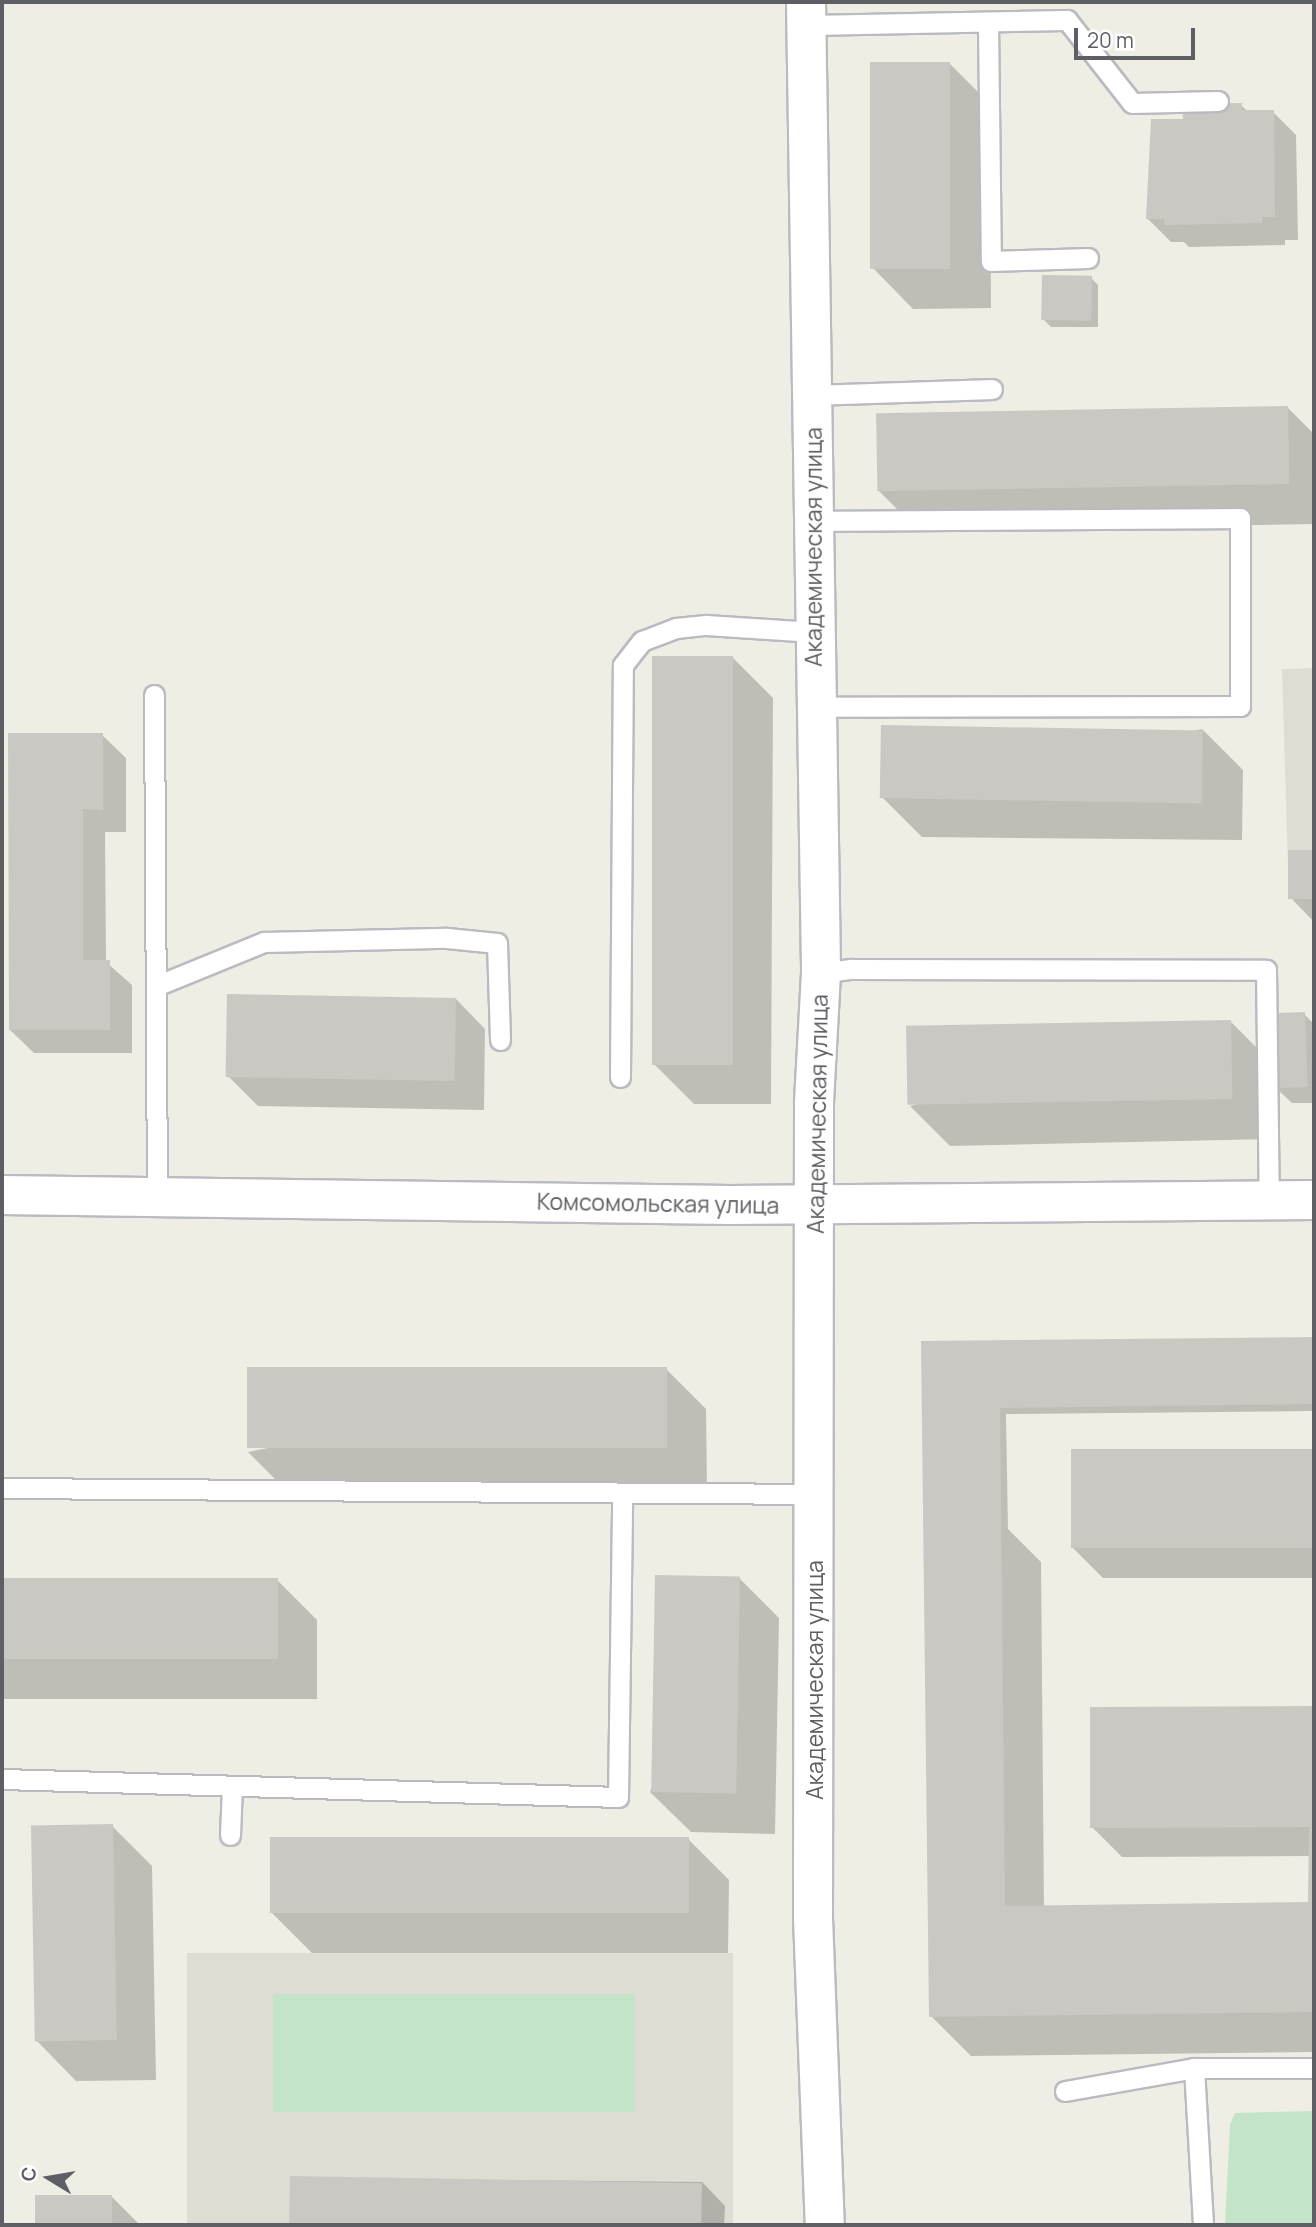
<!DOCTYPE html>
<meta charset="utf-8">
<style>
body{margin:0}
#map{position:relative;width:1316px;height:2227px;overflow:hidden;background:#eeeee5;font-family:Manrope,sans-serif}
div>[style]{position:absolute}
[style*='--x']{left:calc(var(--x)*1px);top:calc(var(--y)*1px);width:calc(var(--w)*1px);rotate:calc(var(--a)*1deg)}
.education>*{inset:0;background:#deddd4;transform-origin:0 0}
.green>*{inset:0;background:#c4e4c9;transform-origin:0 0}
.shadow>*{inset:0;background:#0003}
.building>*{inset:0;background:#cac8c2;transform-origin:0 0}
.roads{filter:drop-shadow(2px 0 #babbc0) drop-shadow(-2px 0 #babbc0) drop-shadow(0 2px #babbc0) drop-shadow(0 -2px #babbc0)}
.service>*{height:19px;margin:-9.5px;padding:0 9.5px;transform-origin:9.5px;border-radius:9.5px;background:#fff}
.minor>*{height:38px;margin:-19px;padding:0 19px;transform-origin:19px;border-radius:19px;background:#fff}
.secondary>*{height:38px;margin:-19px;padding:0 19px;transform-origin:19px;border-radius:19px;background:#fff}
span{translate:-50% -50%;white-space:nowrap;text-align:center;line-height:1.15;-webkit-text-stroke:5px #fff;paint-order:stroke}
.street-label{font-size:23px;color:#5d5f65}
.frame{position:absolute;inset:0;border:4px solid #5d5f65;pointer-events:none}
.north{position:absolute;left:14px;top:2143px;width:70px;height:70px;-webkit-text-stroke:5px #fff;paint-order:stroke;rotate:281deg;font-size:19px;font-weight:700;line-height:28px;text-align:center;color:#5d5f65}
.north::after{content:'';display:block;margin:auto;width:24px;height:32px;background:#5d5f65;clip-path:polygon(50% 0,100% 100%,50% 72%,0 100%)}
.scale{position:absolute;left:1074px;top:28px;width:121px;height:32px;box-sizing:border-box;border:4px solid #5d5f65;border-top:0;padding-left:9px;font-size:21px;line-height:24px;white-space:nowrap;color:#5d5f65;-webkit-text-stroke:5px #fff;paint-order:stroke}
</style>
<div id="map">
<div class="education">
<i style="clip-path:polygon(1314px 668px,1314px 899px,1289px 899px,1282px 669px)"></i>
<i style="left:187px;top:1953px;width:546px;height:272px"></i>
</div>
<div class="green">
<i style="left:635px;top:1994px;width:118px;height:362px;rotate:90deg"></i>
<i style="clip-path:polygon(1314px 2111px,1314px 2225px,1225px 2225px,1230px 2124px,1235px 2113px)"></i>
</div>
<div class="shadow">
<i style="clip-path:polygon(949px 63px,990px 104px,991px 308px,913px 309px,873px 268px)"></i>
<i style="clip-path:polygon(1241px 105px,1248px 112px,1273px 112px,1296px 135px,1298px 240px,1285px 240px,1285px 245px,1189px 247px,1184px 242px,1171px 242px,1148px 219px,1185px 121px)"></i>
<i style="clip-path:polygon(1091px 278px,1098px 285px,1098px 327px,1051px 327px,1044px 320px)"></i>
<i style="clip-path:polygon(1287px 407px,1314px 434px,1314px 524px,919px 531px,879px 491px)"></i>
<i style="clip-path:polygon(733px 658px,773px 698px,771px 1104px,694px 1104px,654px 1064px)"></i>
<i style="clip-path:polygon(1202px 729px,1243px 770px,1242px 840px,922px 837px,882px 797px)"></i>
<i style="clip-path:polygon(102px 735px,126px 758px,126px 832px,105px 832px,106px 962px,132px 985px,132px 1053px,34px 1053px,10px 1030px)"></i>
<i style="clip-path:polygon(1290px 852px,1314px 852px,1314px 922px,1291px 898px)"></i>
<i style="clip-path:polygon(456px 999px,485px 1029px,484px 1110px,258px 1106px,228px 1076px)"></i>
<i style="clip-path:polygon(1304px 1014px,1314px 1024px,1314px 1103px,1292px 1103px,1276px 1088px)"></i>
<i style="clip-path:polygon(1230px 1021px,1271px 1062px,1272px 1139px,950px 1146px,910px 1106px)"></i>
<i style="clip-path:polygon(1314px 1338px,1314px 1411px,1006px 1414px,1008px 1529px,1041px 1562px,1044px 1908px,1312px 1904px,1310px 1856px,1122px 1857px,1092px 1827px,1091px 1709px,1314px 1708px,1314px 2052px,971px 2056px,931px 2016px,923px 1343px)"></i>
<i style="clip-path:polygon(666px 1369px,706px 1409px,707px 1488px,288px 1492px,248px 1452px)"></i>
<i style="clip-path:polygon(1073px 1451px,1314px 1451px,1314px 1578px,1103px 1578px,1073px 1548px)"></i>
<i style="clip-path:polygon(739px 1578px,779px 1618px,775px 1834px,691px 1832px,650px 1792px)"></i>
<i style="clip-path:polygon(2px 1580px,277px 1580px,317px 1620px,317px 1699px,2px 1699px)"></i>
<i style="clip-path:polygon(112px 1826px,152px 1866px,156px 2080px,76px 2081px,36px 2040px)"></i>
<i style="clip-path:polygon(688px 1839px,729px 1880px,728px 1953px,312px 1953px,272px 1913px)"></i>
<i style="clip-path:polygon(292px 2178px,702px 2182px,725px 2206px,724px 2225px,291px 2225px)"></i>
<i style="clip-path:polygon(37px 2196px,112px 2197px,140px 2225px,37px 2225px)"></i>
</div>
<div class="building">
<i style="left:870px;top:62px;width:80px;height:207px"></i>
<i style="clip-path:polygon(1242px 103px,1242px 110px,1274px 110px,1275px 217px,1262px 217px,1262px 223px,1165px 225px,1164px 219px,1146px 219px,1151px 119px,1183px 119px,1182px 104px)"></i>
<i style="left:1042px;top:275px;width:50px;height:45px;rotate:1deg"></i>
<i style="left:1288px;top:406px;width:78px;height:412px;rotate:89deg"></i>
<i style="left:652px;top:656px;width:81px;height:409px"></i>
<i style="left:881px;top:725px;width:322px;height:73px;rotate:1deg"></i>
<i style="clip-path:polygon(8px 733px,103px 733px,103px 810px,83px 809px,83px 960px,110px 960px,110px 1030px,9px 1030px)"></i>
<i style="left:1314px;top:850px;width:49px;height:26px;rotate:90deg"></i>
<i style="left:227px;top:994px;width:229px;height:83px;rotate:1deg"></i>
<i style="left:1305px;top:1012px;width:75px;height:33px;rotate:88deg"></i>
<i style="left:1231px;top:1020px;width:79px;height:325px;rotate:89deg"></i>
<i style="clip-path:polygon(1314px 1337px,1314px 1404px,1000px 1408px,1005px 1906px,1308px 1902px,1309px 1827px,1090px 1828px,1090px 1707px,1314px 1706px,1314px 2012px,929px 2017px,921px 1341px)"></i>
<i style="left:667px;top:1367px;width:81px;height:420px;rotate:90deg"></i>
<i style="left:1314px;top:1449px;width:99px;height:243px;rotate:90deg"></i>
<i style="left:655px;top:1575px;width:85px;height:217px;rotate:1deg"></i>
<i style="left:2px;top:1578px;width:276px;height:81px"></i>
<i style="left:113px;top:1824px;width:216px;height:82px;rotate:89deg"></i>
<i style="left:270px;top:1837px;width:419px;height:76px"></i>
<i style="left:290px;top:2176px;width:412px;height:49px;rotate:1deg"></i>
<i style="left:35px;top:2195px;width:77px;height:30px"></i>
</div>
<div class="roads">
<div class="service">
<i style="--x:988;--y:23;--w:238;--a:89.3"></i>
<i style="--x:991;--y:261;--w:97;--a:-1.8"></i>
<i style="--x:807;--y:25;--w:260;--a:-1.1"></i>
<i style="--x:1067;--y:20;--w:105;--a:51.9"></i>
<i style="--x:1132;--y:103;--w:86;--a:-1.3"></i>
<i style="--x:813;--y:395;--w:179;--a:-1.9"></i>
<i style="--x:812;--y:521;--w:428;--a:-0.4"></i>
<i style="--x:1240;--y:518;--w:188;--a:90"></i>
<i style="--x:1240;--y:706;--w:426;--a:179.9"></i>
<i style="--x:154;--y:695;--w:502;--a:89.66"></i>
<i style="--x:821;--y:973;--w:30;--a:-8"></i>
<i style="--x:851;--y:969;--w:415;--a:0.1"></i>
<i style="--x:1266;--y:970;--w:231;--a:89.3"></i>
<i style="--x:156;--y:986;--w:117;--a:-22.2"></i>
<i style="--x:264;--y:942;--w:183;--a:-1.3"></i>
<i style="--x:447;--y:938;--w:50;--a:5.7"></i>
<i style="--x:497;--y:943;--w:97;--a:88.2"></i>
<i style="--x:620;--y:1077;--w:412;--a:-89.6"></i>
<i style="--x:623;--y:665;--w:31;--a:-52"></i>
<i style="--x:642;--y:641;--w:36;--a:-21"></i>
<i style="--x:676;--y:628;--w:30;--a:-6"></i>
<i style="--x:706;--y:625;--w:108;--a:3.7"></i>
<i style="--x:2;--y:1488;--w:813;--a:0.42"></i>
<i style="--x:2;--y:1779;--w:616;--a:1.67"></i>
<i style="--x:618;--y:1797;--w:302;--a:-89.2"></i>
<i style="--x:230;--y:1835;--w:49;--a:-87.7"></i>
<i style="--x:1194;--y:2068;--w:120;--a:0"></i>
<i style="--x:1065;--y:2091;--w:131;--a:-10.1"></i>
<i style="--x:1194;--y:2068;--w:157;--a:86.7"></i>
</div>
<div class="minor">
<i style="--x:806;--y:2;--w:971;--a:89.11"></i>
<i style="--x:821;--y:973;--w:131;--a:93.1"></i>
<i style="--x:814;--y:1104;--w:814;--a:90.07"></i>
<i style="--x:813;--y:1918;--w:307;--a:87.8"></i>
</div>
<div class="secondary">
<i style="--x:2;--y:1195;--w:728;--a:0.79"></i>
<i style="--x:730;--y:1205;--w:584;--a:-0.49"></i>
</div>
</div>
<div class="street-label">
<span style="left:813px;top:547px;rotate:-90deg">Академическая улица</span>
<span style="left:817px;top:1114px;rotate:-89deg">Академическая улица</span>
<span style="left:658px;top:1203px;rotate:1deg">Комсомольская улица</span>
<span style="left:814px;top:1680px;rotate:-90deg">Академическая улица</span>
</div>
<div class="frame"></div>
<div class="north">С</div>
<div class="scale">20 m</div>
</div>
